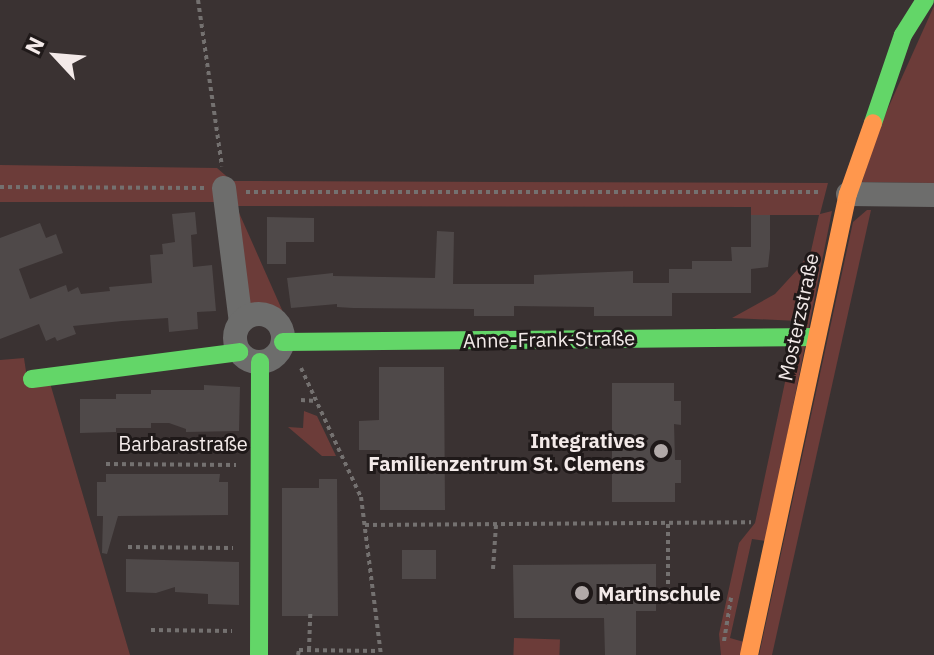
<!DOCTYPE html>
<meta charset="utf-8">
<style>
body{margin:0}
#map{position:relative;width:934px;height:655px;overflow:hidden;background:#3a3232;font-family:"IBM Plex Sans",sans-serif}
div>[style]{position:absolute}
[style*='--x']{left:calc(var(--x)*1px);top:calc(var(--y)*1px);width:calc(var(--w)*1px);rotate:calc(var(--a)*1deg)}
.green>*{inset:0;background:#6c3c39;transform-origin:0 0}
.building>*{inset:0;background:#4f4949;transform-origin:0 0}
.path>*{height:4px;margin-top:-2px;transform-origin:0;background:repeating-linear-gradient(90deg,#747170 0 4px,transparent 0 8px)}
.street>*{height:24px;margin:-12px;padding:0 12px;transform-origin:12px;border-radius:12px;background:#6d6d6c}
.street>.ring{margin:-12px;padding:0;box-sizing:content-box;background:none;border:24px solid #6d6d6c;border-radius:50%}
.fast>*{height:18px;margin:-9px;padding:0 9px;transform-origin:9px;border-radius:9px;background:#63d668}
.slow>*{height:18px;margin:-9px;padding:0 9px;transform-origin:9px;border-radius:9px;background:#ff974d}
.dots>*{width:22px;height:22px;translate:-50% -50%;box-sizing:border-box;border:4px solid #1f1919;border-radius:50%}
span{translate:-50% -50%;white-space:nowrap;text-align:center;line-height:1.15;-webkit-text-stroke:6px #1f1919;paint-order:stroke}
.street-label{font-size:20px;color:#f3eae9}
.poi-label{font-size:20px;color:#f3eae9;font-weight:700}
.right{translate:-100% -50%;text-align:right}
.left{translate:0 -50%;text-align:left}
.north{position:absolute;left:16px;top:16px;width:80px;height:80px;-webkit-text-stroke:6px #1f1919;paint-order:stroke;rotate:296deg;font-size:22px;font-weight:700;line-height:32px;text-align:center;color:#f3eae9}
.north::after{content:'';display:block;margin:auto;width:28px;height:36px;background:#f3eae9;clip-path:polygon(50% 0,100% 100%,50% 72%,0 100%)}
</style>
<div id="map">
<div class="green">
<i style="clip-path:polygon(934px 6px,934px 183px,862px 182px,880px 126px)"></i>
<i style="clip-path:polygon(0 165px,217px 168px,232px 181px,828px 183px,820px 214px,832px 211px,766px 541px,752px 539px,730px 638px,744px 642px,741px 655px,721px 655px,719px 634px,739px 543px,755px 523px,798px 321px,732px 318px,775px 294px,797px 270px,811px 251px,819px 215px,751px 215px,751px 207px,236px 206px,287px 321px,264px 307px,251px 308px,218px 202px,0 202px)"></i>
<i style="clip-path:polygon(867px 210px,871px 210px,772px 655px,759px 655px,853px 222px)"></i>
<i style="clip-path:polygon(24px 358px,28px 385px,50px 383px,130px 655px,0 655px,0 360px)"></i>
<i style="clip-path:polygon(304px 411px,317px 416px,336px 456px,322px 456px,288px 427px,303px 428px)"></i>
<i style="left:514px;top:638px;width:46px;height:17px;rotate:2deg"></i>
</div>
<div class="building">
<i style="clip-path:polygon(195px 212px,197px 234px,191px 235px,193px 267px,212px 265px,216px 311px,197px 312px,198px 329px,169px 332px,168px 318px,122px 321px,73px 326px,76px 334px,57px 341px,55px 337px,46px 341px,39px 324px,0 339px,0 238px,40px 223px,46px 238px,56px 234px,63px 253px,19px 269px,30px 299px,66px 285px,68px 292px,78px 287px,81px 294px,110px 291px,109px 287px,152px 283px,150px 255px,163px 254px,162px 244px,175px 242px,172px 214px)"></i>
<i style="clip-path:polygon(751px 215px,770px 215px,770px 249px,768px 267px,751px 269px,751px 293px,672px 293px,672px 316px,594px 316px,594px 307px,514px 306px,514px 316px,474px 316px,474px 309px,353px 308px,337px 307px,337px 304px,291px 308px,287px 278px,333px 273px,333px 276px,435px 278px,437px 231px,454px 232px,453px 284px,534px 284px,534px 275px,633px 271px,633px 283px,669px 283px,669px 269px,692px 269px,692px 261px,732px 261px,731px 247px,751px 247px)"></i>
<i style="clip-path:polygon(267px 217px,314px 218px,314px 242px,286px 242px,286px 264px,267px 264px)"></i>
<i style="clip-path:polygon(379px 367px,444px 367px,445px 510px,380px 510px,380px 450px,359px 450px,359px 421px,379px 420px)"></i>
<i style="clip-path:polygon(612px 383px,674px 383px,674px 401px,681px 401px,681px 425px,674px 424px,675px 460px,681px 460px,681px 483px,675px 483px,675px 502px,612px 502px)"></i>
<i style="clip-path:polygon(204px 385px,240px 387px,239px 431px,186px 432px,186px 429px,169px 423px,151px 423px,151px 428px,116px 428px,116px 432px,80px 433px,80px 399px,116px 399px,116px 394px,151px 394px,151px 390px,204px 390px)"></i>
<i style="clip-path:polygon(106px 474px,220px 474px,219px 482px,228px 482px,228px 515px,118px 516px,107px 554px,102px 553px,103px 516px,97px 516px,97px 482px,106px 482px)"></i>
<i style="clip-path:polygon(319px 479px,337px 479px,338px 616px,282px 616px,282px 488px,319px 488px)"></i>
<i style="left:402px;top:550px;width:34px;height:29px"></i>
<i style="clip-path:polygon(126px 559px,239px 562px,239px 605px,208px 604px,208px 594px,175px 592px,175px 587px,156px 593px,126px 592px)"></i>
<i style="clip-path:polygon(656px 564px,656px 611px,636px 611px,636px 655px,605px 655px,604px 618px,514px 618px,513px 565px)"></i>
</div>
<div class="path">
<i style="--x:198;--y:0;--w:168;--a:81.8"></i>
<i style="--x:0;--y:187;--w:206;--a:0.3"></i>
<i style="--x:246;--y:192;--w:575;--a:0"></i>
<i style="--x:301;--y:368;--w:142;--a:65.1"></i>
<i style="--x:361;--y:497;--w:159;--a:82.8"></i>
<i style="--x:301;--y:400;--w:15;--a:4"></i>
<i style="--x:106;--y:464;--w:130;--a:0.4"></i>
<i style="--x:668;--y:524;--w:69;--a:90"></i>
<i style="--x:365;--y:525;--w:386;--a:-0.4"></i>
<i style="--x:128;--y:547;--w:105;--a:0.5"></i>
<i style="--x:493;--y:569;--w:44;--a:-86.1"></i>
<i style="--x:151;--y:630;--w:81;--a:0.7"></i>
<i style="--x:724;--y:641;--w:44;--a:-80.8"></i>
<i style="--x:309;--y:650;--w:37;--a:-88"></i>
<i style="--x:298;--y:655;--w:5;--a:-79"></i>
<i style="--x:299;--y:650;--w:80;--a:0.7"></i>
</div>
<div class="street">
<i style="--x:224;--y:188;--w:135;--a:82.8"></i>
<i style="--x:848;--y:194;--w:86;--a:0.7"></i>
<i class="ring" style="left:235px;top:314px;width:24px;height:24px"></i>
</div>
<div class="fast">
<i style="--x:873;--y:123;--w:93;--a:-71.2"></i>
<i style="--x:903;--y:35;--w:41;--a:-57.8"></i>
<i style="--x:283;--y:342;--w:533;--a:-0.54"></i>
<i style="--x:32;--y:379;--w:209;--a:-7.4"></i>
<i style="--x:259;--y:655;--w:293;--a:-89.8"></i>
</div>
<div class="slow">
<i style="--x:749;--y:655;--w:472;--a:-77.9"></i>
<i style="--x:848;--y:194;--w:75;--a:-70.6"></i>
</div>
<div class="dots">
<i style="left:661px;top:451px;background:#b2aaa9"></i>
<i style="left:582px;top:593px;background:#b2aaa9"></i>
</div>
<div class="street-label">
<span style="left:798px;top:317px;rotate:-78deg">Mosterzstraße</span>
<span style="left:549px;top:339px;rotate:-1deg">Anne-Frank-Straße</span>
<span style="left:183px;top:443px">Barbarastraße</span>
</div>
<div class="poi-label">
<span class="right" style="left:645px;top:452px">Integratives<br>Familienzentrum St. Clemens</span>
<span class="left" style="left:598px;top:593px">Martinschule</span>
</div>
<div class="north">N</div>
</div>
